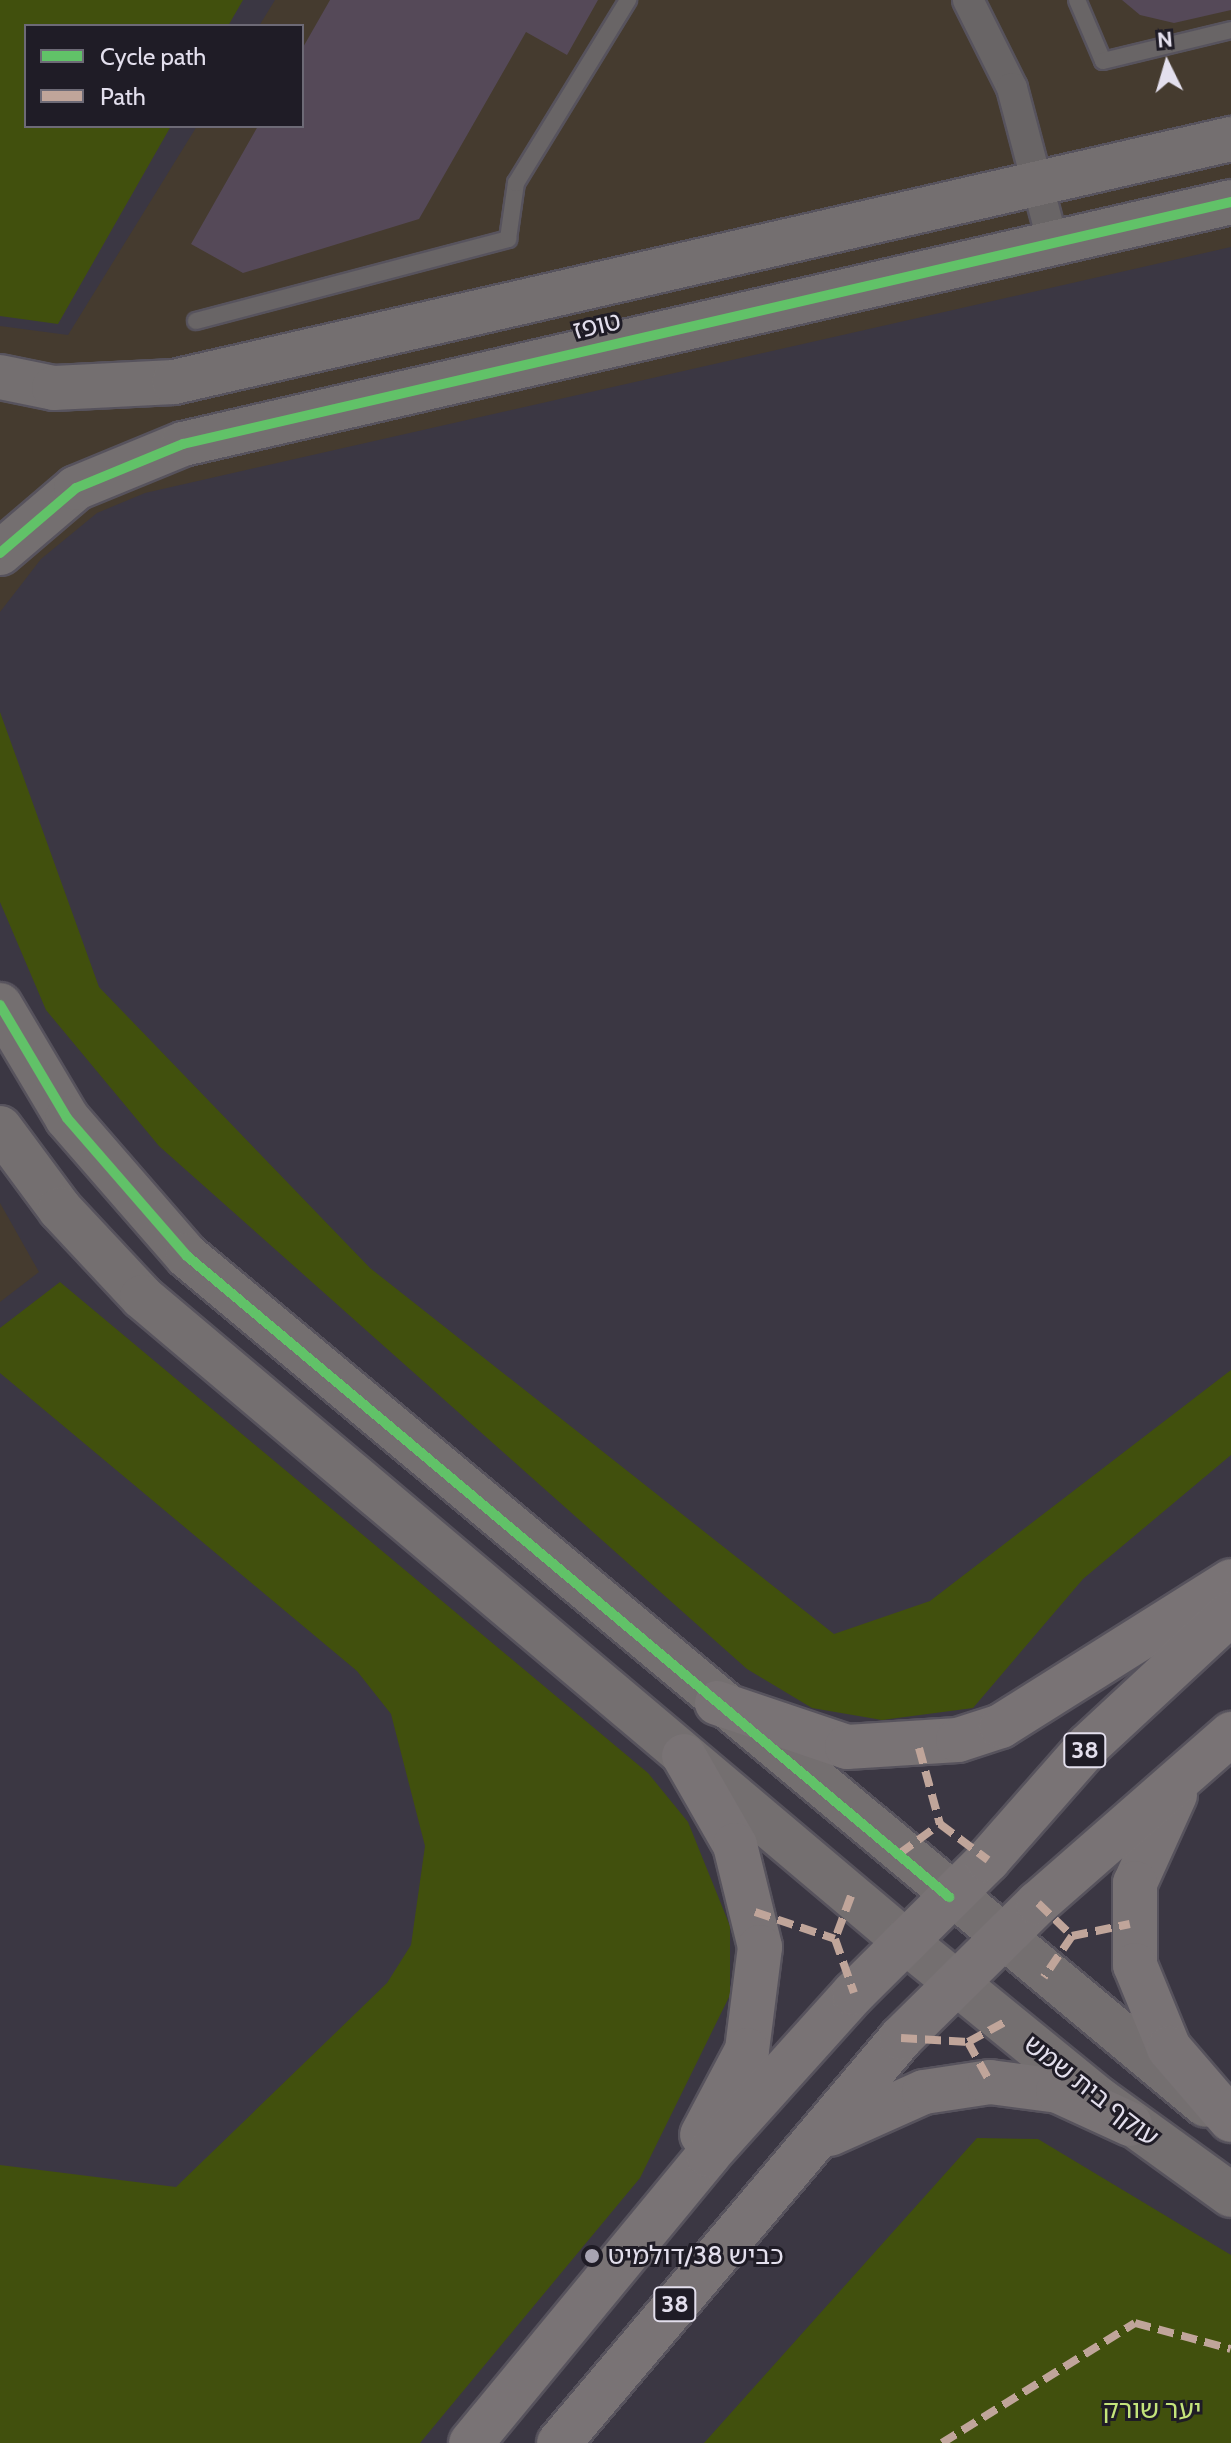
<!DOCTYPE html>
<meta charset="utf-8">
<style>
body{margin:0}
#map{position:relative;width:1231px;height:2443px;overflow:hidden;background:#3b3743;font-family:Cabin,"Noto Sans Hebrew",sans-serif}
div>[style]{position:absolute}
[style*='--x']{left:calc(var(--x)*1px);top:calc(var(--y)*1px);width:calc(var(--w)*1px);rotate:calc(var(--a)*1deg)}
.industrial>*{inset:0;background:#453b2f}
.green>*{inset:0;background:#41500d}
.building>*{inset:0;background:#554958}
.roads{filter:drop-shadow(2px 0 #57535d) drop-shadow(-2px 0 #57535d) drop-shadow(0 2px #57535d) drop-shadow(0 -2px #57535d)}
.lane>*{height:16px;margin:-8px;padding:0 8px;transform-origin:8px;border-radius:8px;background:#696566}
.street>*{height:30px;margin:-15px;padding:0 15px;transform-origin:15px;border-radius:15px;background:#696566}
.secondary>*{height:44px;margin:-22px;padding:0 22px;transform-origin:22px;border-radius:22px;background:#746f70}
.highway>*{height:44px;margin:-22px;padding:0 22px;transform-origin:22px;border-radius:22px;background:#797375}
.quiet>*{height:8px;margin-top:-4px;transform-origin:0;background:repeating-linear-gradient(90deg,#c0a59a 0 16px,transparent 0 24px)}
.cycleway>*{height:10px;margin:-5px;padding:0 5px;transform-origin:5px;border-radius:5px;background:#61c268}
.dots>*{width:22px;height:22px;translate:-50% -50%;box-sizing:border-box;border:4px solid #1f1c26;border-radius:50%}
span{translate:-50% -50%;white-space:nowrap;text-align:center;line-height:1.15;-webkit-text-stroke:6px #1f1c26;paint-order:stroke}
.shield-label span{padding:2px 6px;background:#1f1c26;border:2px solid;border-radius:6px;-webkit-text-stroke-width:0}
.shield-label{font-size:24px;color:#e3dfed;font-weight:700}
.street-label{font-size:26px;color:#e3dfed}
.poi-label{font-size:26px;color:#e3dfed}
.left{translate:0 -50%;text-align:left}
.park-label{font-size:26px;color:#c4e47b}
.legend{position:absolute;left:24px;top:24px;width:280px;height:104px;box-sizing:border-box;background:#1f1c26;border:2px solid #6d6a76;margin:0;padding:10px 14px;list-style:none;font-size:24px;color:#e3dfed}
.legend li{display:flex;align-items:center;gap:16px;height:40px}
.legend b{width:40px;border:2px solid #6d6a76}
.north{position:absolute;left:1127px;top:24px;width:80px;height:80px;-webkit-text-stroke:6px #1f1c26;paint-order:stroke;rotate:355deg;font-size:22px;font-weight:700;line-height:32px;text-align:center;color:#e3dfed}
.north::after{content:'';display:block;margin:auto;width:28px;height:36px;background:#e3dfed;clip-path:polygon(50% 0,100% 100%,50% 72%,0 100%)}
</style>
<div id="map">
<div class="industrial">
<i style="clip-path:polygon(275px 0,1231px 0,1231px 247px,145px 493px,97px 513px,41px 559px,0 612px,0 326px,68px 335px,197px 126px,302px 126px,302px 26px,259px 26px)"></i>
<i style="clip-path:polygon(0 1203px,39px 1272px,0 1302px)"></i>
</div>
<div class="green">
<i style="clip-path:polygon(0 0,243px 0,228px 26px,26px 26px,26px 126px,171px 126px,58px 324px,0 316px)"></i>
<i style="clip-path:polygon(0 712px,99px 987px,370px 1268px,834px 1634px,930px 1601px,1231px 1370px,1231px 1455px,1083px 1579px,973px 1708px,882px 1720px,812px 1708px,747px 1669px,159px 1146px,46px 1010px,0 902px)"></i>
<i style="clip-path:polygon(60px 1282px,648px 1773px,688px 1822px,730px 1926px,730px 1995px,640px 2178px,420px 2443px,0 2443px,0 2165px,176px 2187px,387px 1983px,411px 1945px,425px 1846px,391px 1714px,357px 1671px,0 1373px,0 1328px)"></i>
<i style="clip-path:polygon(977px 2138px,1038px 2139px,1231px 2255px,1231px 2443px,704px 2443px)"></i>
</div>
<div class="building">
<i style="clip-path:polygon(330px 0,598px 0,567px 55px,526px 32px,419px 219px,243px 273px,191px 244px,258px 126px,302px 126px,302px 49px)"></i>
<i style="clip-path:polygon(1122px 0,1231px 0,1231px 10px,1174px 23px,1140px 15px)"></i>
</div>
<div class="roads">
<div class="lane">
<i style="--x:1077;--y:0;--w:66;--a:66.9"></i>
<i style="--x:1103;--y:61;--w:132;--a:-13.6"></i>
<i style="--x:196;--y:321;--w:323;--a:-14.7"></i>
<i style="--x:508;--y:239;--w:57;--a:-81.9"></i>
<i style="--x:516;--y:183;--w:215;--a:-58.5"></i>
</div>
<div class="street">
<i style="--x:968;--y:0;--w:98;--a:63.4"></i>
<i style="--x:1012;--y:88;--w:160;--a:75.2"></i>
</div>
<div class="secondary">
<i style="--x:0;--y:377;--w:55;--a:11.5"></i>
<i style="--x:54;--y:388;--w:120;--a:-2.9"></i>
<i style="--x:174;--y:382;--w:1085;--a:-12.95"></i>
<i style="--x:0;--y:553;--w:100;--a:-40.5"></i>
<i style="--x:76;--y:488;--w:116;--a:-22.4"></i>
<i style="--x:183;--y:444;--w:1076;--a:-13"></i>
<i style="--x:0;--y:1005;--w:131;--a:59.3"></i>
<i style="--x:67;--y:1118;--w:183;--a:49"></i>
<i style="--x:187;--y:1256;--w:1326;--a:39.8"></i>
<i style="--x:0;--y:1128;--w:101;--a:53.5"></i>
<i style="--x:60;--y:1209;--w:120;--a:47"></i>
<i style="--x:142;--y:1297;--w:998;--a:40.17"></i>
<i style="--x:905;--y:1941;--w:252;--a:39.2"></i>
<i style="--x:1100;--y:2100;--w:162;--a:35.9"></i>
</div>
<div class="highway">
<i style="--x:717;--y:1703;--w:137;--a:18.7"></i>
<i style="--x:847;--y:1747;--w:111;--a:-3.6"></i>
<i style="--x:958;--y:1740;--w:45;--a:-18"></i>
<i style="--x:1001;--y:1726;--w:272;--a:-32.2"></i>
<i style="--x:684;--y:1756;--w:103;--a:60.2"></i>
<i style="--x:735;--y:1845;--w:105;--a:76.2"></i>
<i style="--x:760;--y:1947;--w:104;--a:97.2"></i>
<i style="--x:747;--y:2050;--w:96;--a:117.9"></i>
<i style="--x:1175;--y:1795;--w:97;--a:114.4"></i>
<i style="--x:1135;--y:1883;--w:82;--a:90"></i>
<i style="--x:1135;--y:1965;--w:90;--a:67.7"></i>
<i style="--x:1169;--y:2048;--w:95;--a:49.3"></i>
<i style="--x:830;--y:2134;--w:103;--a:-24.1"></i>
<i style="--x:924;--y:2092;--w:67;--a:-8.6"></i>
<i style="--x:990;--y:2082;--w:69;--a:7.5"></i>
<i style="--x:1058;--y:2091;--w:79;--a:24.6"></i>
<i style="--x:471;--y:2443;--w:373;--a:-50.5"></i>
<i style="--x:708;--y:2155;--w:218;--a:-48"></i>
<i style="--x:854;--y:1993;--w:189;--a:-44.8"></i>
<i style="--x:988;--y:1860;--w:152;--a:-48.7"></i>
<i style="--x:1088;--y:1746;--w:195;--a:-42.9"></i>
<i style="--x:559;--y:2443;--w:530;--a:-49.82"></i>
<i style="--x:901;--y:2038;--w:192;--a:-44.6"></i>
<i style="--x:1038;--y:1903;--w:257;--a:-41.2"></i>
</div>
</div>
<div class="quiet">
<i style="--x:919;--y:1748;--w:79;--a:74.6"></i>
<i style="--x:899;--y:1854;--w:51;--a:-36.2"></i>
<i style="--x:940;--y:1824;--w:60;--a:36.9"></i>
<i style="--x:851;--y:1896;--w:46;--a:110.4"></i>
<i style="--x:835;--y:1939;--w:57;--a:70.6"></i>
<i style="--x:1038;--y:1903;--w:47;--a:44.1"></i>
<i style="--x:1072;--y:1936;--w:50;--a:124.3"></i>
<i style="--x:755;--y:1912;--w:84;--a:18.6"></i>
<i style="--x:1072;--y:1936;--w:59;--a:-11.7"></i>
<i style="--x:901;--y:2038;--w:67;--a:3.4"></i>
<i style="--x:968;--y:2042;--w:42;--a:-28.4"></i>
<i style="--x:968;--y:2042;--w:46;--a:61.2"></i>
<i style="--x:942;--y:2443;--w:227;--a:-31.9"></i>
<i style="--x:1135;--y:2323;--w:99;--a:15.2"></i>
</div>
<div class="cycleway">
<i style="--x:0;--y:553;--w:100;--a:-40.5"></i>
<i style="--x:76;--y:488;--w:116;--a:-22.4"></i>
<i style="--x:183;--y:444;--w:1076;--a:-13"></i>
<i style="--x:0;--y:1005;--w:131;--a:59.3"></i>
<i style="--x:67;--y:1118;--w:183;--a:49"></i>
<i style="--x:187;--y:1256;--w:996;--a:40.07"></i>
</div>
<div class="dots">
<i style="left:592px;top:2256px;background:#a8a4b2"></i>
</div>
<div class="shield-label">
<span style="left:1085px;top:1750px">38</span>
<span style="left:675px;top:2304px">38</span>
</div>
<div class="street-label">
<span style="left:597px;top:326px;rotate:-13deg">טופז</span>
<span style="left:1091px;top:2091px;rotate:38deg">עוקף בית שמש</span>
</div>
<div class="poi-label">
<span class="left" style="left:608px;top:2256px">כביש 38/דולמיט</span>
</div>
<div class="park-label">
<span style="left:1152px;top:2410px">יער שורק</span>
</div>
<ul class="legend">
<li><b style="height:10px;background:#61c268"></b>Cycle path</li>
<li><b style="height:10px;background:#c0a59a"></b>Path</li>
</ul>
<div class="north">N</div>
</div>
